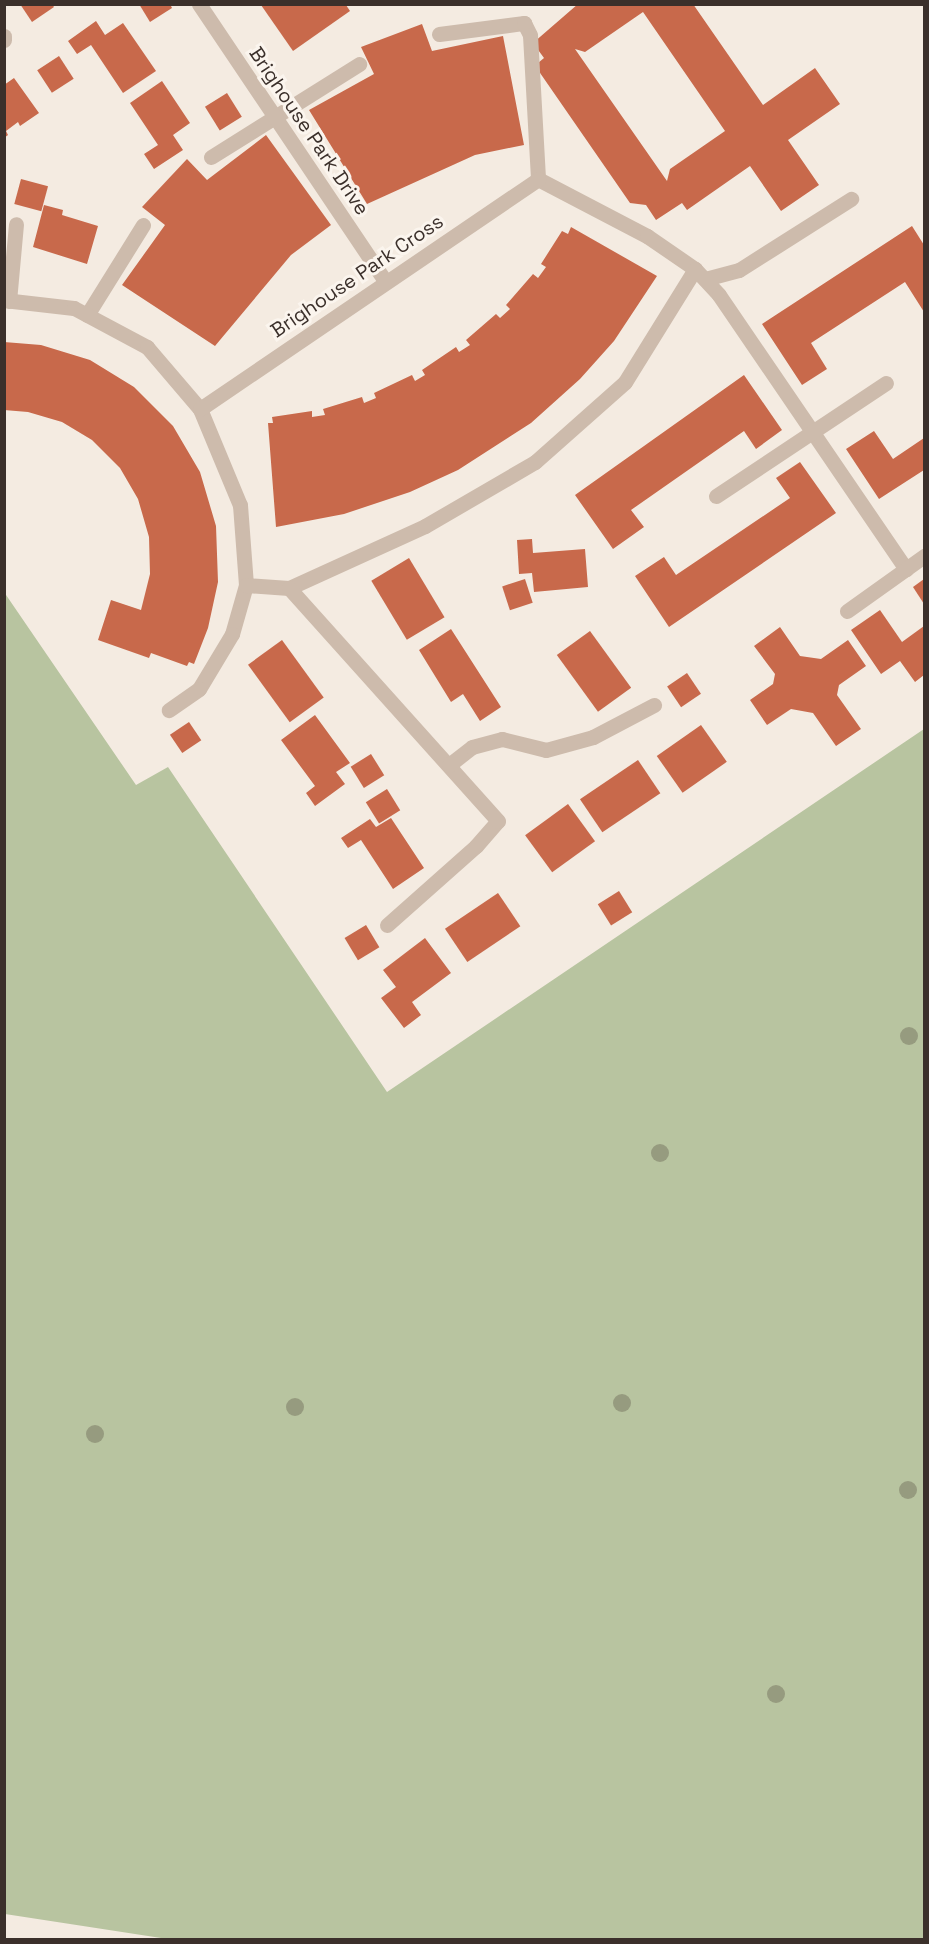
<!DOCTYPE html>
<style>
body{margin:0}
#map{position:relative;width:929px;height:1944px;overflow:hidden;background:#f4ebe1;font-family:"Space Grotesk",sans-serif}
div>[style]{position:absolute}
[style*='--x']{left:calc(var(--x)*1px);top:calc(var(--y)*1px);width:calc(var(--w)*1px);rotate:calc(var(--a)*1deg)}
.green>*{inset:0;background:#b8c4a0}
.building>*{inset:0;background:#c8694b;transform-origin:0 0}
.lane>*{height:15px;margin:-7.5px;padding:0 7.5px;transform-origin:7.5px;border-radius:7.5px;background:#cdbbac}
.street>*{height:15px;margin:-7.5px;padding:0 7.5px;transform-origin:7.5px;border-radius:7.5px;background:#cdbbac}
.trees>*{width:18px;height:18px;margin:-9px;border-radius:50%;background:#969b7f}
span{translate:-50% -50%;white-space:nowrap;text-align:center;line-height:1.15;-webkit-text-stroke:6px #fbf5ee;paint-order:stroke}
.street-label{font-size:20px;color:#3b302b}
.frame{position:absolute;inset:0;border:6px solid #3b302b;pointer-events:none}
</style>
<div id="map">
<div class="green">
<i style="clip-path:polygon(4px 592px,136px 785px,168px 767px,387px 1092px,924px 729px,924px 1939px,174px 1940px,5px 1914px)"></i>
</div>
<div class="building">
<i style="clip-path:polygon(20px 4px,52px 4px,54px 7px,32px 22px)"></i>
<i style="clip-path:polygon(139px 4px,170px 4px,172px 8px,150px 22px)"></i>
<i style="clip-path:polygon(evenodd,578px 4px,693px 4px,763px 105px,815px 68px,840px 104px,788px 140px,819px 185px,781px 211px,750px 166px,687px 210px,682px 203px,656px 220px,646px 205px,630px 203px,538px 70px,538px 63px,544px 58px,533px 43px,578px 4px,643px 12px,725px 131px,670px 169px,667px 181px,575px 49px,585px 52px,643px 12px)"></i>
<i style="clip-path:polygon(261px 5px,346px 5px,350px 11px,293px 51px)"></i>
<i style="clip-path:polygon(96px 21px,105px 35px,123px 23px,156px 71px,123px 93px,91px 45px,77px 54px,68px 41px)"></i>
<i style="clip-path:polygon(422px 24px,432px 51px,503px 36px,524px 145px,475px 155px,367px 204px,309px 110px,374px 74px,361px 47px)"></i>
<i style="left:59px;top:56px;width:27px;height:26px;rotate:57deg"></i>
<i style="clip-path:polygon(14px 78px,39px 113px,20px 126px,18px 122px,6px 131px,8px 135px,4px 138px,4px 85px)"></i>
<i style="clip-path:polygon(162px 81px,190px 123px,173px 135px,183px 150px,154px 169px,144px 154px,158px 145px,130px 103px)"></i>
<i style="left:227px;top:93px;width:28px;height:26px;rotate:58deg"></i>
<i style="clip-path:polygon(266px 135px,331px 225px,291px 255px,215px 346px,122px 285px,165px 225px,142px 207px,187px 159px,207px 180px)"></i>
<i style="left:21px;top:179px;width:28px;height:26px;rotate:15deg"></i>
<i style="clip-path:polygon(44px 205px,63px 210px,62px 215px,98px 226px,87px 264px,33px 247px)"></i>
<i style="clip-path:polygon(912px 226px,924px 245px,924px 312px,905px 282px,811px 343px,827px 369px,802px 385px,762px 324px)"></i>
<i style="clip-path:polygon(571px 227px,657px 276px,614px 341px,580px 379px,531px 423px,458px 470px,410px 492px,344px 514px,276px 527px,268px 423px,273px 423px,272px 417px,312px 411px,312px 417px,325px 415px,323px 409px,362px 397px,364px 403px,376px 398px,374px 393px,412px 375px,415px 381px,425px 375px,422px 370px,456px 347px,459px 352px,470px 345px,466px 340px,496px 314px,500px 318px,510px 309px,506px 305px,533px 274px,538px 278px,546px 267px,541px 264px,562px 231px,568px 234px)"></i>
<i style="clip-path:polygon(4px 342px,41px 345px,90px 360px,134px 387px,173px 426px,200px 472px,216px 526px,218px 582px,208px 628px,194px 664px,189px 662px,187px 666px,151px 653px,149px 658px,98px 640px,111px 600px,141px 610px,150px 574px,149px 537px,138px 499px,120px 468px,92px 440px,62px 422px,28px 412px,4px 410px)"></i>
<i style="clip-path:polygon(744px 375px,782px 430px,756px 449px,744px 431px,631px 510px,644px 527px,613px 549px,575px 495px)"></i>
<i style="clip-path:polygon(874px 431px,893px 459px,924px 438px,924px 470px,879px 499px,846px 449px)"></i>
<i style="clip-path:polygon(800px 462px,836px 513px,669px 627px,635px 576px,664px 557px,676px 575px,790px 498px,776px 478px)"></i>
<i style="clip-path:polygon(532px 539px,533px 553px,585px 549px,588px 587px,534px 592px,532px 573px,519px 574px,517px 540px)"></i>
<i style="left:409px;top:558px;width:69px;height:44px;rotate:59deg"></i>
<i style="left:525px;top:579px;width:25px;height:24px;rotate:72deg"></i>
<i style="clip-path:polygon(924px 579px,924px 604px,913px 587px)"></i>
<i style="clip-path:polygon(880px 610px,902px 642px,924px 626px,924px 675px,915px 682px,900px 661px,881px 674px,851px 630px)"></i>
<i style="clip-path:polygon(780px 627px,800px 656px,821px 659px,848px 640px,866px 666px,839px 685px,837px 695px,861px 729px,836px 746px,813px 713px,791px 709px,767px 725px,750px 700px,773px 684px,775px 674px,754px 646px)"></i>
<i style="clip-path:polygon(451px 629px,501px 707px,480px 721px,463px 694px,451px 702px,419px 650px)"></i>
<i style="left:590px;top:631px;width:70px;height:41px;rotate:54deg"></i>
<i style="left:282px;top:640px;width:71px;height:42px;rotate:54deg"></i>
<i style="left:687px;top:673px;width:25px;height:24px;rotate:56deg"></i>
<i style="clip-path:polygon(315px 715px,350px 763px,336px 772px,345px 784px,315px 806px,306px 793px,315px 786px,281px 740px)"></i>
<i style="left:189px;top:722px;width:22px;height:23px;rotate:56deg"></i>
<i style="left:701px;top:725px;width:45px;height:54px;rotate:55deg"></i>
<i style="left:371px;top:754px;width:25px;height:24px;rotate:58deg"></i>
<i style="left:638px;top:760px;width:40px;height:70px;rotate:56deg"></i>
<i style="left:387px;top:789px;width:25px;height:25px;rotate:58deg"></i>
<i style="left:568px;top:804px;width:46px;height:53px;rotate:54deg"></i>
<i style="clip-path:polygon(391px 818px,424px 868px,393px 889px,361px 840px,348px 848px,341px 838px,370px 819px,376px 827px)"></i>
<i style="left:619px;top:891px;width:25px;height:25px;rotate:58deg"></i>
<i style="left:498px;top:893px;width:40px;height:64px;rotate:56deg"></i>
<i style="left:366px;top:925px;width:26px;height:25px;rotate:59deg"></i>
<i style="clip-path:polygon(425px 938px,451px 973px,412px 1002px,421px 1015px,404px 1028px,381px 998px,396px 987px,383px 970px)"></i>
</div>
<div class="lane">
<i style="--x:439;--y:34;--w:86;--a:-7.4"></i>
<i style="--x:524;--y:23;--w:13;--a:63"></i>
<i style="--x:211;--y:157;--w:175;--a:-32.1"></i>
<i style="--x:705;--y:279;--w:35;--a:-15"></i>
<i style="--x:739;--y:270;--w:133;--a:-32.4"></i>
<i style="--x:9;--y:301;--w:77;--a:-84.8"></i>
<i style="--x:87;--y:315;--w:106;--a:-58.1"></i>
<i style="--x:289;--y:588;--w:149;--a:-24.5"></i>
<i style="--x:425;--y:526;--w:127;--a:-30.2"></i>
<i style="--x:535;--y:462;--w:120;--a:-41.6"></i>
<i style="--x:625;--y:382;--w:133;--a:-58.2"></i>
<i style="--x:502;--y:739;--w:45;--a:14"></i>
<i style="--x:546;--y:750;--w:49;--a:-15.5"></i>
<i style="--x:593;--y:737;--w:69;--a:-27.7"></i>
<i style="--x:387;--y:925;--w:119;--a:-41.6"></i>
<i style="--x:476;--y:846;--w:33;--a:-49"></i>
</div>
<div class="street">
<i style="--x:199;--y:4;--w:334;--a:56.1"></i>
<i style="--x:530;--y:35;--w:144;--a:86.8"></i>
<i style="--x:538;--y:179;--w:123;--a:27.6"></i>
<i style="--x:647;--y:236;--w:58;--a:34.5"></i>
<i style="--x:695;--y:269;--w:35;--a:47"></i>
<i style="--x:719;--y:295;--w:332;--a:55.7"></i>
<i style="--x:4;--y:36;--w:4;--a:90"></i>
<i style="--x:4;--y:300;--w:70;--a:6.5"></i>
<i style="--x:74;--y:308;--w:83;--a:28.1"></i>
<i style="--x:147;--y:347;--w:82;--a:49.5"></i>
<i style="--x:200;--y:409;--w:104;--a:67.4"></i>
<i style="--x:240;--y:505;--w:80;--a:85.7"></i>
<i style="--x:246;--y:585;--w:51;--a:105.9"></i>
<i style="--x:232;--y:634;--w:64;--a:121"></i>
<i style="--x:199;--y:689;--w:37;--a:145"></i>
<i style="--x:200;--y:409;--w:409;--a:-34.2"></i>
<i style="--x:716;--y:496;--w:204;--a:-33.6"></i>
<i style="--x:246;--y:585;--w:43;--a:4"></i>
<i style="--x:289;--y:588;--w:313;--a:48.1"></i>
<i style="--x:847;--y:611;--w:95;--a:-35.5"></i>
<i style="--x:449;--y:765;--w:29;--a:-38"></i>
<i style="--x:472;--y:747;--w:31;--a:-15"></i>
</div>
<div class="trees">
<i style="left:909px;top:1036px"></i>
<i style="left:660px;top:1153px"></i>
<i style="left:622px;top:1403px"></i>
<i style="left:295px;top:1407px"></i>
<i style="left:95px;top:1434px"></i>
<i style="left:908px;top:1490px"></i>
<i style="left:776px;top:1694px"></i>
</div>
<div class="street-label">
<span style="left:309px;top:131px;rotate:56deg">Brighouse Park Drive</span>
<span style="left:357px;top:276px;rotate:-34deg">Brighouse Park Cross</span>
</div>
<div class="frame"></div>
</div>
